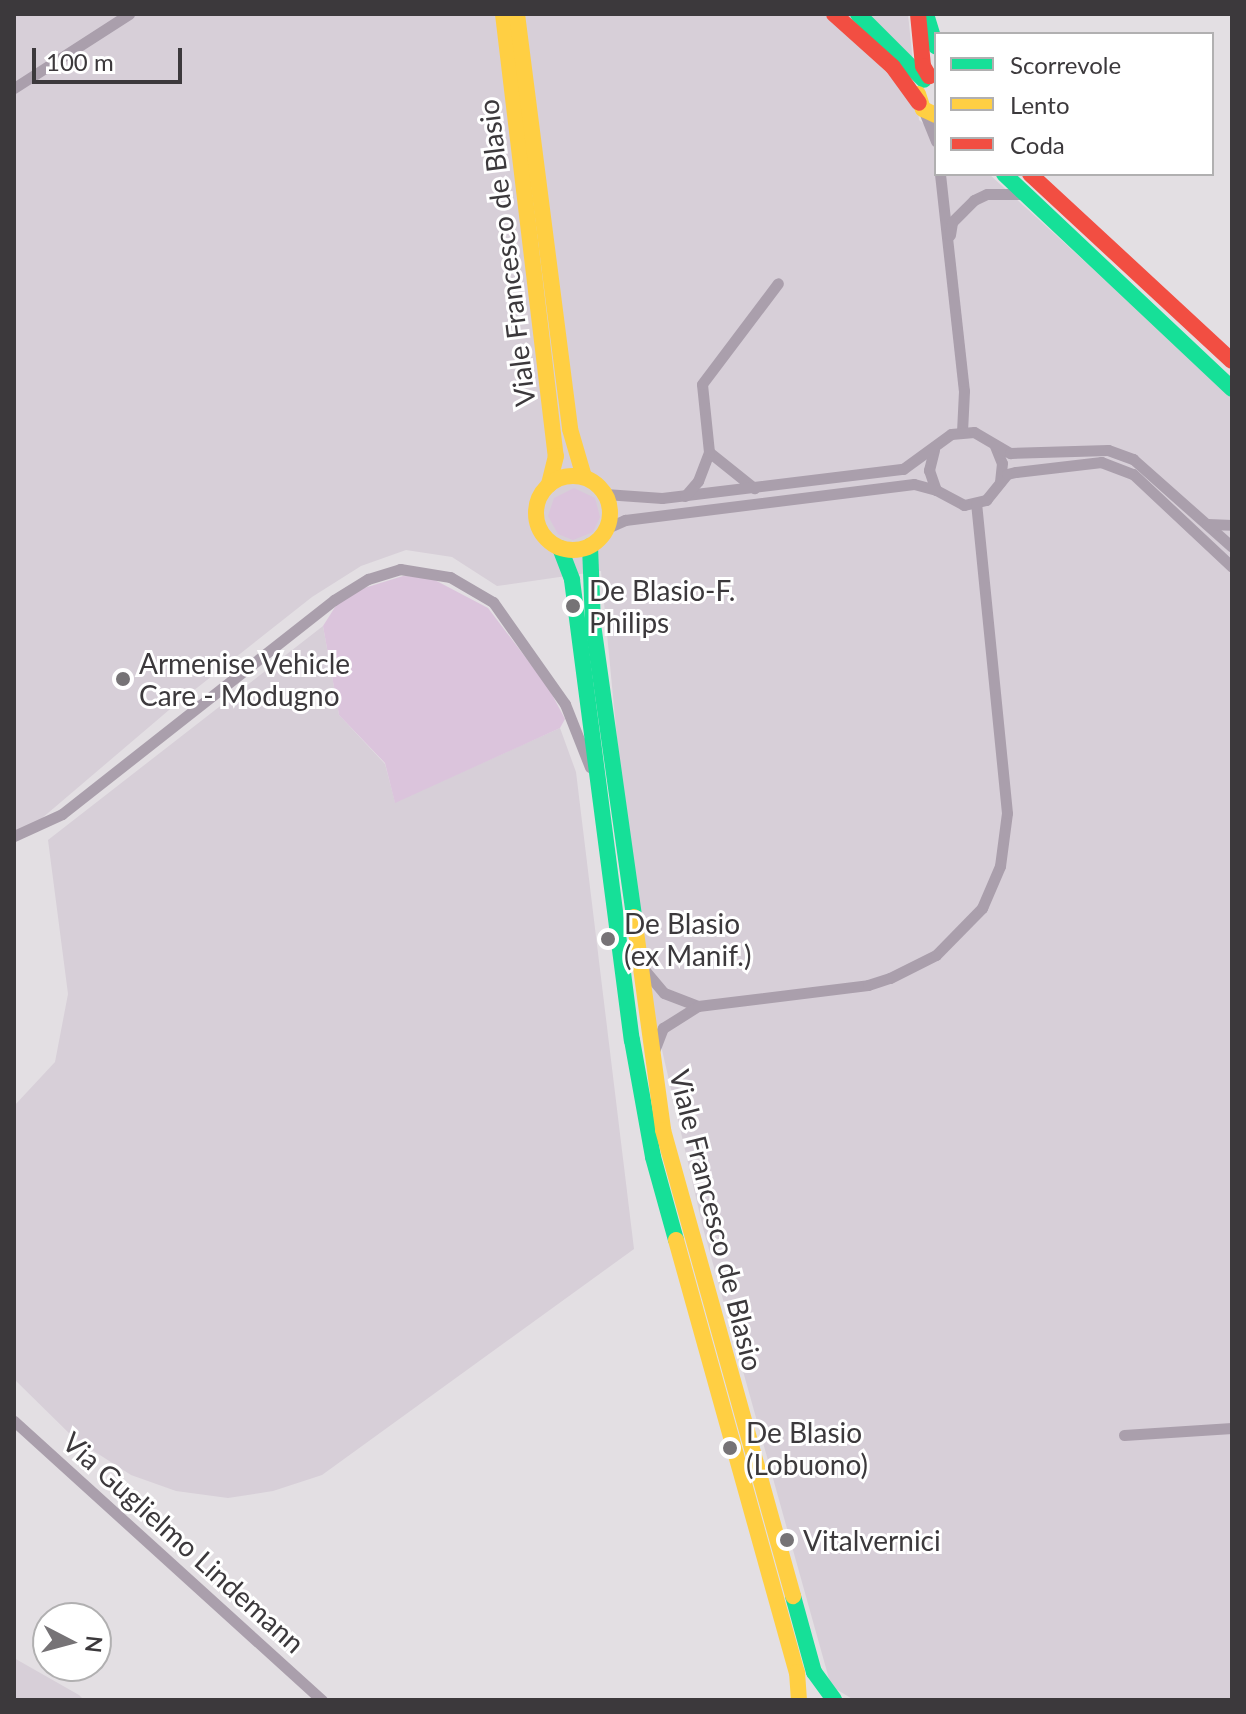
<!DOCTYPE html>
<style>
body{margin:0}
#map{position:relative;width:1246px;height:1714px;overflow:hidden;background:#e3dfe3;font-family:Lato,sans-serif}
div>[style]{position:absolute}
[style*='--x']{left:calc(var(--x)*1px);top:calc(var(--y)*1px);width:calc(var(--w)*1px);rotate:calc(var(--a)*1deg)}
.built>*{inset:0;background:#d7cfd8}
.green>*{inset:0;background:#dbc4dc}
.street>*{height:11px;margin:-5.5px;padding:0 5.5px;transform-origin:5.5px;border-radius:5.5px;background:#aa9fac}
.fast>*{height:16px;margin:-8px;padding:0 8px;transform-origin:8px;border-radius:8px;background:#16e098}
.slow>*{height:16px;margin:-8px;padding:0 8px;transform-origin:8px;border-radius:8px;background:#ffcf43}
.slow>.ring{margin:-8px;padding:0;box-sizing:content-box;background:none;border:16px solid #ffcf43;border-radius:50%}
.jam>*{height:16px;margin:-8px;padding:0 8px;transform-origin:8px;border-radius:8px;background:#f24e42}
.dots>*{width:22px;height:22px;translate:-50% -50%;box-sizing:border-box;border:4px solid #fff;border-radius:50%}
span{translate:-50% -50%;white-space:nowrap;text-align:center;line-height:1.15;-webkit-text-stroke:6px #fff;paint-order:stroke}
.street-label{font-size:28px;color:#3c393c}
.poi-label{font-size:28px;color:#3c393c}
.left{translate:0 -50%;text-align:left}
.frame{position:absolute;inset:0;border:16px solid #3c393c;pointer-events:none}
.legend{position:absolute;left:934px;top:32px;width:280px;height:144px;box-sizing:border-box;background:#fff;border:2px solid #b1b0b1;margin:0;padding:10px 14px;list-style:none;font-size:24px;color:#3c393c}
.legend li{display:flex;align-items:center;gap:16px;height:40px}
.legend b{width:40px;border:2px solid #b1b0b1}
.north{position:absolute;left:32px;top:1602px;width:80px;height:80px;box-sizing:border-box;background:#fff;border:2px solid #b1b0b1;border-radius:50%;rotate:96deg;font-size:22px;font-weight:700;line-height:32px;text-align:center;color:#3c393c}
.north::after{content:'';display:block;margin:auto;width:28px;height:36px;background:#767376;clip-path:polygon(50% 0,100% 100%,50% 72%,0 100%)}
.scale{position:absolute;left:32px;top:48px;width:150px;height:36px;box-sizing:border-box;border:4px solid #3c393c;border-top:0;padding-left:10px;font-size:24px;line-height:28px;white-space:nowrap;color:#3c393c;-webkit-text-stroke:6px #fff;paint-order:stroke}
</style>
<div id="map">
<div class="built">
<i style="clip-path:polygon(14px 14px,908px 14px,919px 120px,936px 133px,936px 174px,989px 174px,1232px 396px,1232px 1700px,854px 1700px,831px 1686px,703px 1228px,636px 937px,601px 571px,497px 586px,452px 557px,406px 550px,361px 566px,312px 597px,169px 710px,14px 842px)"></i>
<i style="clip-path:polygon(323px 626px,339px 715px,385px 764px,395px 802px,560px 728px,576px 772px,634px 1249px,322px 1475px,273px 1491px,228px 1498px,176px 1491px,131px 1475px,75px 1439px,14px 1379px,14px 1106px,55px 1062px,68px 994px,48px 840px)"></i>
<i style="clip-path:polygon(14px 1658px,79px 1695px,84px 1700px,14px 1700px)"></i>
</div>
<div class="green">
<i style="clip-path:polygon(574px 488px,595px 498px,600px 517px,593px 532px,573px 540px,558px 534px,548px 516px,554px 498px)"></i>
<i style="clip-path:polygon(403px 576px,429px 577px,488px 608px,548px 687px,565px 719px,560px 728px,395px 803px,385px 763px,339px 715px,323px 626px,337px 604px,361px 589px)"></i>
</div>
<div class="street">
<i style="--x:14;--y:88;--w:137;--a:-32.8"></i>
<i style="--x:923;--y:109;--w:35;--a:68"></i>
<i style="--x:940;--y:174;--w:218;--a:83.7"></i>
<i style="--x:964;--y:391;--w:41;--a:92.8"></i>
<i style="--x:950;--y:235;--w:13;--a:-81"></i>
<i style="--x:952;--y:222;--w:31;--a:-45"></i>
<i style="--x:974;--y:200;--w:14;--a:-25"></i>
<i style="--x:987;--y:194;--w:38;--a:0"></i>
<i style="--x:995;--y:446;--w:18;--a:68"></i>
<i style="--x:1002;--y:463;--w:19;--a:96"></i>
<i style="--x:934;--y:450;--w:21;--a:104"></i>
<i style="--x:929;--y:470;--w:21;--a:71"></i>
<i style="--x:936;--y:490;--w:32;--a:28"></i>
<i style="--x:964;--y:505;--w:23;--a:-13"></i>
<i style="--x:986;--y:500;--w:33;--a:-51"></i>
<i style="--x:1007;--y:474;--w:9;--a:-13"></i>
<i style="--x:1016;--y:472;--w:86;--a:-6.7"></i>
<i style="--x:1101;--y:462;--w:34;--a:21"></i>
<i style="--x:1133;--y:474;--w:136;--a:43.2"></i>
<i style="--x:709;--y:452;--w:58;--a:38.7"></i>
<i style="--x:605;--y:494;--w:57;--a:4"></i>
<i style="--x:662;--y:498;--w:243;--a:-6.9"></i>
<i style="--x:903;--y:469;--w:59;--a:-36.1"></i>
<i style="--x:951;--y:434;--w:23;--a:-5"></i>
<i style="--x:974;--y:432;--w:42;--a:30.3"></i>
<i style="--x:1010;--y:453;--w:98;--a:-1.8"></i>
<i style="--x:1108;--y:450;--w:27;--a:20"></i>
<i style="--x:1133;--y:459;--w:132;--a:41.6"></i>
<i style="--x:685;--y:496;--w:20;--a:-49"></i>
<i style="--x:698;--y:481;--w:31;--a:-69"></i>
<i style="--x:709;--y:452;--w:68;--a:-95.9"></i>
<i style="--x:702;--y:384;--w:126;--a:-53"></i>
<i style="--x:1207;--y:524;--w:25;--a:2"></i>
<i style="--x:607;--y:528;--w:20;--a:-24"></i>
<i style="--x:625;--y:520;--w:291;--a:-7.1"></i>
<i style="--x:914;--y:484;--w:23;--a:15"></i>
<i style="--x:14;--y:836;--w:53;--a:-24.6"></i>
<i style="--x:62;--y:814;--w:346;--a:-38.2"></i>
<i style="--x:334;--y:600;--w:40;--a:-32"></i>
<i style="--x:368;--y:579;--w:34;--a:-17"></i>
<i style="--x:400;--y:569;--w:51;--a:9.1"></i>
<i style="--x:450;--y:577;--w:50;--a:30.2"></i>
<i style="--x:493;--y:602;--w:125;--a:54.8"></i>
<i style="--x:565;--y:704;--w:68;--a:68.4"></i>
<i style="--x:642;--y:967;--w:34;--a:50"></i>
<i style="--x:664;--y:993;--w:36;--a:21"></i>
<i style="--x:654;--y:1051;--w:25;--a:-69"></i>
<i style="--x:663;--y:1028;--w:41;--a:-32.2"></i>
<i style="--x:698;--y:1006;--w:171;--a:-7"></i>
<i style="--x:868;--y:985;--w:23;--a:-18"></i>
<i style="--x:890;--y:978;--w:51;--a:-26.6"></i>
<i style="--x:936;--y:955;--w:66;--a:-45.6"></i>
<i style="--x:982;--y:908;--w:46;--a:-66.8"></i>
<i style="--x:1000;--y:866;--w:53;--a:-82.5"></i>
<i style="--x:1007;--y:813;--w:311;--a:-95.7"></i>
<i style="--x:14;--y:1421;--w:416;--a:42.2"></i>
<i style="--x:1124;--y:1435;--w:108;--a:-3.7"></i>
</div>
<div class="fast">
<i style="--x:858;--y:14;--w:93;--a:45"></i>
<i style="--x:926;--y:14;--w:34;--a:73"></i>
<i style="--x:1004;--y:174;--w:313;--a:43.3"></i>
<i style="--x:590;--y:546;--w:78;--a:87.8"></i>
<i style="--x:593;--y:624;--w:296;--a:82"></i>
<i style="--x:560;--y:548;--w:34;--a:69"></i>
<i style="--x:572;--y:580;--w:464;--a:82.6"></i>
<i style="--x:632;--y:1040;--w:119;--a:79.8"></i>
<i style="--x:653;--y:1157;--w:86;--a:74.5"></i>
<i style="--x:793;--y:1596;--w:79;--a:74.6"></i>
<i style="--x:814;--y:1672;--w:34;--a:54"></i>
</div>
<div class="slow">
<i style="--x:503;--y:14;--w:445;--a:83.2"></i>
<i style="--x:556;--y:456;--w:30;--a:104"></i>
<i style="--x:517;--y:14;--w:418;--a:82.7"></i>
<i style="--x:570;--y:429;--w:50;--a:73.7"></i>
<i style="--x:918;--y:94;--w:16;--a:72"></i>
<i style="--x:923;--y:109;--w:14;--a:25"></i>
<i class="ring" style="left:536px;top:476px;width:58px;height:58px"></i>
<i style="--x:634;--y:917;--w:215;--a:82.2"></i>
<i style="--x:663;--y:1130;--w:484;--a:74.4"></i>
<i style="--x:676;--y:1240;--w:449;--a:74.4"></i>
<i style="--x:797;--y:1672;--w:28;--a:86"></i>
</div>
<div class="jam">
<i style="--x:834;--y:14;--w:79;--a:41.9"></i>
<i style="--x:893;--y:67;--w:44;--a:54.2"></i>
<i style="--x:918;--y:14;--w:52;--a:84.5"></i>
<i style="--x:923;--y:66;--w:12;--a:59"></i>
<i style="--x:1030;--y:174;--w:275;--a:42.8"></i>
</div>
<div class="dots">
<i style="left:573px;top:606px;background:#767376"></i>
<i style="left:123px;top:679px;background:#767376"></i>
<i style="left:608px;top:939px;background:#767376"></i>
<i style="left:730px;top:1448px;background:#767376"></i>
<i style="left:787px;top:1540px;background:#767376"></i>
</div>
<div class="street-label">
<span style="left:506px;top:253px;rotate:-97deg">Viale Francesco de Blasio</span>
<span style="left:717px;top:1220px;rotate:76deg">Viale Francesco de Blasio</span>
<span style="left:184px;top:1542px;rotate:42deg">Via Guglielmo Lindemann</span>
</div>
<div class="poi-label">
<span class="left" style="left:589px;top:606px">De Blasio-F.<br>Philips</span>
<span class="left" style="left:139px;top:679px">Armenise Vehicle<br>Care - Modugno</span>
<span class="left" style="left:624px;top:939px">De Blasio<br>(ex Manif.)</span>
<span class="left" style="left:746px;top:1448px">De Blasio<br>(Lobuono)</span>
<span class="left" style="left:803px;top:1540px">Vitalvernici</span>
</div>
<div class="frame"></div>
<ul class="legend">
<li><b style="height:10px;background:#16e098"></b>Scorrevole</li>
<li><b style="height:10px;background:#ffcf43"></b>Lento</li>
<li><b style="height:10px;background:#f24e42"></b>Coda</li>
</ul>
<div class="north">N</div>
<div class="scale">100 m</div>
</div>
